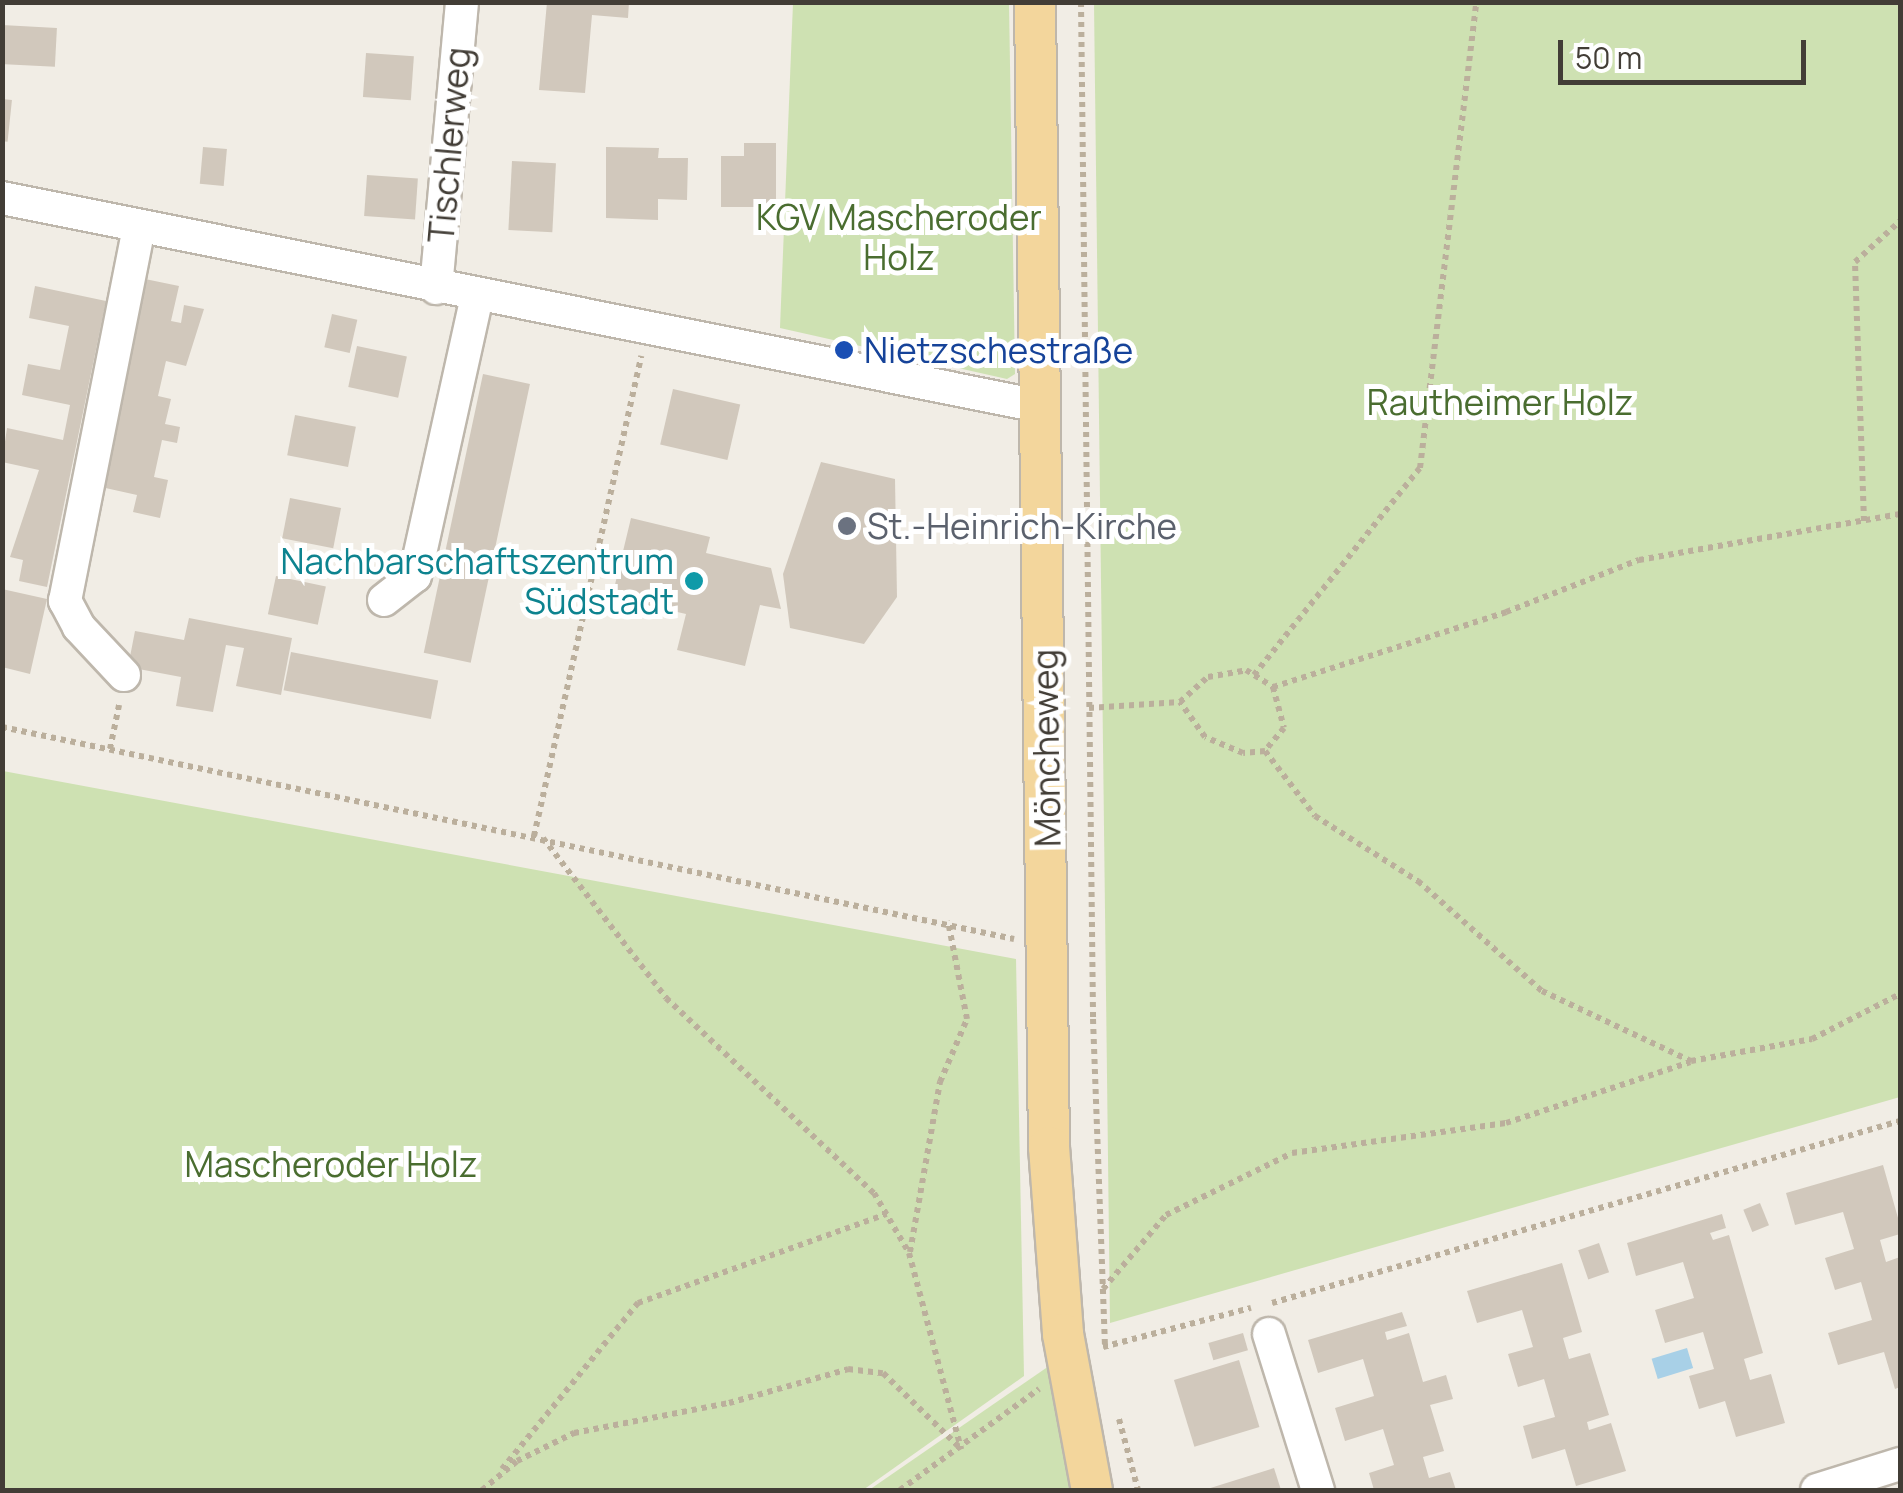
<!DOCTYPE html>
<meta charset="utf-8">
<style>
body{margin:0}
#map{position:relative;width:1903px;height:1493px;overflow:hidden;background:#f1ede5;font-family:Manrope,sans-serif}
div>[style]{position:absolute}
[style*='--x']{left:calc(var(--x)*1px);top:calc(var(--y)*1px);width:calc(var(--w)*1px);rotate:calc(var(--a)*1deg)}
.green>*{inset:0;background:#cee1b2}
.water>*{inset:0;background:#a8d0e7;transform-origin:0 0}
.building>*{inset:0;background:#d1c8bc;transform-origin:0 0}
.path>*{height:6px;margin-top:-3px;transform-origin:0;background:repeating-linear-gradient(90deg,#bbaf9c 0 5px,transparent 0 10px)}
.roads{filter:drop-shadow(2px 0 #beb7ac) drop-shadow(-2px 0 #beb7ac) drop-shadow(0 2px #beb7ac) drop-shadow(0 -2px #beb7ac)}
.minor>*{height:32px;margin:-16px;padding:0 16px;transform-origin:16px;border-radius:16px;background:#fff}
.major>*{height:40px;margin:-20px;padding:0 20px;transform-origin:20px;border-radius:20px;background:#f3d69c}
.dots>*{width:28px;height:28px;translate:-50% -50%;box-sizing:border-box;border:5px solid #fff;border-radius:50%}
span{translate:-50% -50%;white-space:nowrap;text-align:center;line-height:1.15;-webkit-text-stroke:10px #fff;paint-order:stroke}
.street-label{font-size:35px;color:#423d36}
.park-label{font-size:35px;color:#4a6d30}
.transit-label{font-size:35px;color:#164399}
.left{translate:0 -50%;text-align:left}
.worship-label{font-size:35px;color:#5b616d}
.culture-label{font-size:35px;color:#0d838f}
.right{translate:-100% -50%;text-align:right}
.frame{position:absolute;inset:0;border:5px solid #423d36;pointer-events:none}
.scale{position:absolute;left:1558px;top:40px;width:248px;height:45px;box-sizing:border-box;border:5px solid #423d36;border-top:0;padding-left:12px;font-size:30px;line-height:35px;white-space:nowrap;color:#423d36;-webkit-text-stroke:8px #fff;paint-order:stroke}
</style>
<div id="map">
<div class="green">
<i style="clip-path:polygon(793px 3px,1009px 3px,1015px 374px,1007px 379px,780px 328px)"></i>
<i style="clip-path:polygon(1094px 3px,1900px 3px,1900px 1097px,1110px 1323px)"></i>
<i style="clip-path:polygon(3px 771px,1016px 959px,1024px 1376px,863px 1490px,3px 1490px)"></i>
<i style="clip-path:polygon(1049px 1366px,1091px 1490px,869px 1490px)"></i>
</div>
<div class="water">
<i style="left:1687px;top:1348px;width:21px;height:37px;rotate:73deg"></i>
</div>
<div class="building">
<i style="clip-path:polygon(547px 2px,629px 2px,628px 18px,592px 15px,585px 93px,539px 90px)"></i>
<i style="left:2px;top:25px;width:55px;height:39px;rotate:3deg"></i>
<i style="left:366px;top:53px;width:48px;height:44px;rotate:4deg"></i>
<i style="left:2px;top:99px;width:10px;height:42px;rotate:6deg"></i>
<i style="clip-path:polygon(744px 143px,776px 143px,776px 207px,721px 207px,721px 156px,744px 156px)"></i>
<i style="left:203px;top:147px;width:24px;height:37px;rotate:5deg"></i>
<i style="clip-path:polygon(606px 147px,659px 148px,658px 158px,688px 158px,687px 200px,658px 199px,658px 220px,606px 218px)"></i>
<i style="left:512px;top:161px;width:44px;height:69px;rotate:3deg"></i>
<i style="left:367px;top:175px;width:51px;height:41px;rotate:4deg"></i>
<i style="clip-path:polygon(145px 279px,179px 286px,171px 321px,181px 323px,184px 305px,204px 309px,186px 366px,166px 361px,158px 396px,171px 399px,165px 424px,180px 427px,177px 443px,162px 440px,154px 477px,168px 480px,160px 518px,133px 512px,137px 495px,101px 487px)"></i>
<i style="clip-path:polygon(35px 286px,106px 301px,47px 587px,19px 581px,23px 560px,10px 557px,39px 470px,2px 462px,7px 428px,63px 440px,70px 405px,22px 395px,28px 364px,60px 370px,69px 326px,29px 318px)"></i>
<i style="left:332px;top:314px;width:26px;height:34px;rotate:13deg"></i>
<i style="left:357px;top:346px;width:51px;height:42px;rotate:12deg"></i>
<i style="left:483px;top:374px;width:48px;height:285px;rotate:12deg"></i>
<i style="left:673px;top:389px;width:69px;height:57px;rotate:13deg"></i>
<i style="left:295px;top:415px;width:62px;height:41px;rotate:11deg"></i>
<i style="clip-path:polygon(821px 462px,895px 479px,897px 597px,864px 644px,790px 628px,783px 574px)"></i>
<i style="left:290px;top:498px;width:52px;height:41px;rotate:11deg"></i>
<i style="clip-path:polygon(631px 518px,710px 537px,706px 553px,771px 568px,781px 609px,760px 605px,745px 666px,677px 650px,686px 614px,612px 597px)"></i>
<i style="left:276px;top:576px;width:51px;height:39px;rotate:12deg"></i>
<i style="clip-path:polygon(2px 589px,47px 599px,30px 674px,2px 667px)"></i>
<i style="clip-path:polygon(189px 618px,292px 638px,281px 695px,236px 686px,244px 648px,226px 645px,213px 712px,176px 706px,181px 677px,128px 667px,135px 631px,184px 640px)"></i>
<i style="left:291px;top:652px;width:150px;height:39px;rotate:11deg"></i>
<i style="clip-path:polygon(1883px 1165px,1900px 1225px,1900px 1234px,1880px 1240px,1886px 1262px,1900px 1257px,1900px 1387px,1895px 1389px,1884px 1352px,1838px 1365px,1828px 1333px,1872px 1320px,1861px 1282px,1835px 1290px,1825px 1258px,1854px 1249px,1843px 1212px,1795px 1225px,1786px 1193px)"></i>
<i style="left:1760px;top:1203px;width:24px;height:18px;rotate:68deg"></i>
<i style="clip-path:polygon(1722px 1214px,1726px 1228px,1710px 1233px,1713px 1240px,1729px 1235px,1763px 1353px,1744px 1359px,1750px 1380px,1771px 1374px,1785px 1423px,1736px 1437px,1725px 1401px,1699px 1409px,1689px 1376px,1714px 1369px,1703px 1332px,1665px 1343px,1655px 1310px,1694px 1298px,1683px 1262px,1636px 1276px,1627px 1243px)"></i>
<i style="left:1599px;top:1243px;width:31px;height:22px;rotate:71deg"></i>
<i style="clip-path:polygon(1562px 1263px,1582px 1332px,1563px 1338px,1569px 1359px,1590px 1353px,1609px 1415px,1587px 1422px,1589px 1430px,1611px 1423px,1626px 1471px,1576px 1486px,1565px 1449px,1532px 1459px,1523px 1426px,1555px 1417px,1544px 1379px,1518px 1387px,1508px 1354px,1533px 1347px,1522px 1310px,1477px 1323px,1467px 1291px)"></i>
<i style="clip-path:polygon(1402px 1312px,1407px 1326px,1385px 1332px,1387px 1340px,1409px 1333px,1423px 1382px,1446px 1375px,1453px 1399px,1430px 1405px,1444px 1451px,1423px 1457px,1429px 1478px,1450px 1472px,1456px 1490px,1374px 1490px,1369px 1473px,1394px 1465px,1383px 1429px,1345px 1441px,1335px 1408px,1374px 1396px,1363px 1359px,1318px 1373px,1308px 1340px)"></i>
<i style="left:1243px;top:1333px;width:18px;height:36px;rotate:74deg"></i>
<i style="left:1239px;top:1360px;width:70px;height:68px;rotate:73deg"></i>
<i style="clip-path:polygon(1274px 1468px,1281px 1490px,1204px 1490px)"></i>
</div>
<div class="path">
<i style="--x:1081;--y:2;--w:1017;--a:89.32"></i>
<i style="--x:1093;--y:1019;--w:329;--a:87.9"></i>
<i style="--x:1864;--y:521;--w:259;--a:-92"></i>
<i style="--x:1855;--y:262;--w:61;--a:-42.3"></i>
<i style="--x:1254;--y:675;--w:265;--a:-51.3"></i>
<i style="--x:1420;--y:468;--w:469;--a:-83.1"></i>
<i style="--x:1273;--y:687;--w:245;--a:-17.8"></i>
<i style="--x:1506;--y:612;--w:143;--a:-21.4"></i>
<i style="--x:1639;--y:560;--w:265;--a:-10"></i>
<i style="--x:1089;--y:708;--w:91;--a:-3.8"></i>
<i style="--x:1180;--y:702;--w:38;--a:-42"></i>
<i style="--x:1208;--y:677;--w:39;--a:-10"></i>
<i style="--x:1246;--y:670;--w:32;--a:32"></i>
<i style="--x:1273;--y:687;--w:42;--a:75"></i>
<i style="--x:1284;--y:728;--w:30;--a:130"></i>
<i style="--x:1265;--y:751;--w:22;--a:175"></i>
<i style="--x:1243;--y:753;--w:41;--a:-157.2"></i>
<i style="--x:1205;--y:737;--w:43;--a:-125.5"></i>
<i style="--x:2;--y:727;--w:1034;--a:11.83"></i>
<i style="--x:110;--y:749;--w:45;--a:-78.4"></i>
<i style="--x:1265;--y:751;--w:82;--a:52.4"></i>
<i style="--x:1315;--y:816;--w:122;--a:32.3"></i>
<i style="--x:1418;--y:881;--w:166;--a:41.6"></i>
<i style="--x:1542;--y:991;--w:165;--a:25.2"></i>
<i style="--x:1691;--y:1061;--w:123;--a:-10.3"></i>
<i style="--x:1812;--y:1039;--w:99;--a:-27.1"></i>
<i style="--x:534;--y:836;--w:492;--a:-77.4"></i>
<i style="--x:543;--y:838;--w:202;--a:52.4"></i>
<i style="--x:666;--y:998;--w:285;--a:43.2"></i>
<i style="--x:874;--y:1193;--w:69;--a:59.7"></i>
<i style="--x:909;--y:1253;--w:203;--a:75.1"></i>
<i style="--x:910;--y:1252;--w:173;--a:-80"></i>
<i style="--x:940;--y:1082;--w:69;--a:-66.8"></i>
<i style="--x:967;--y:1019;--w:100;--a:-101"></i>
<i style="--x:1103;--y:1289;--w:97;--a:-49.6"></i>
<i style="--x:1166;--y:1215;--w:140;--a:-26.2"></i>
<i style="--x:1292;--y:1153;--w:216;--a:-8"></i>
<i style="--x:1506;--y:1123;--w:194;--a:-18.3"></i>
<i style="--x:1272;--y:1303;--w:654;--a:-16.16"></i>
<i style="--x:1103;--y:1347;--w:153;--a:-14.8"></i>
<i style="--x:1119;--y:1419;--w:73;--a:75"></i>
<i style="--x:502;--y:1469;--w:215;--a:-50.7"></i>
<i style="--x:638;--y:1303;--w:264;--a:-19.7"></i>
<i style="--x:482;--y:1490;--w:45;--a:-39.6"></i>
<i style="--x:517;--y:1461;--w:64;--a:-26.2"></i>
<i style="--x:574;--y:1433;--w:158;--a:-11"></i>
<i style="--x:729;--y:1403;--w:124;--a:-15.9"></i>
<i style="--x:848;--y:1369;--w:35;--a:7"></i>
<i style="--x:883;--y:1373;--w:107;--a:44.2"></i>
<i style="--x:900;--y:1490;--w:172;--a:-36"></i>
</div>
<div class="roads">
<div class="minor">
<i style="--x:2;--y:198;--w:1058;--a:11.34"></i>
<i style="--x:436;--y:288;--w:287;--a:-84.8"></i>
<i style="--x:384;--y:600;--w:39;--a:-38"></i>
<i style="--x:415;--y:576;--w:287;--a:-77.5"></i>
<i style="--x:124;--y:675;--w:66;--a:-133.2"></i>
<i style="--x:79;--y:627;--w:30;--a:-118"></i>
<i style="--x:65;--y:601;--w:381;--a:-78.8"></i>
<i style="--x:1269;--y:1334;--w:164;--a:72.6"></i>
<i style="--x:1817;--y:1490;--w:87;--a:-17.4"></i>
</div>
<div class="major">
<i style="--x:1035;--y:2;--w:1145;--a:89.3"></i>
<i style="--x:1049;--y:1147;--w:188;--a:85.7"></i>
<i style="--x:1063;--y:1334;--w:159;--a:79.5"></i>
</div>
</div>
<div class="dots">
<i style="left:844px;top:350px;background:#1a4fb4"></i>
<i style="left:847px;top:526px;background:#6b7280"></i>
<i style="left:694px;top:581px;background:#0f9aa8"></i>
</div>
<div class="street-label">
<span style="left:449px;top:145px;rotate:-85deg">Tischlerweg</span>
<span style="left:1046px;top:748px;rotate:-91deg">Möncheweg</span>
</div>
<div class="park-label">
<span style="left:899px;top:237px">KGV Mascheroder<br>Holz</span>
<span style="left:1500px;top:402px">Rautheimer Holz</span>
<span style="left:331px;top:1164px">Mascheroder Holz</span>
</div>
<div class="transit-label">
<span class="left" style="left:864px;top:350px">Nietzschestraße</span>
</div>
<div class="worship-label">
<span class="left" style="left:867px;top:526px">St.-Heinrich-Kirche</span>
</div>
<div class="culture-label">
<span class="right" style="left:674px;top:581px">Nachbarschaftszentrum<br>Südstadt</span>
</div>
<div class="frame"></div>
<div class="scale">50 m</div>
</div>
